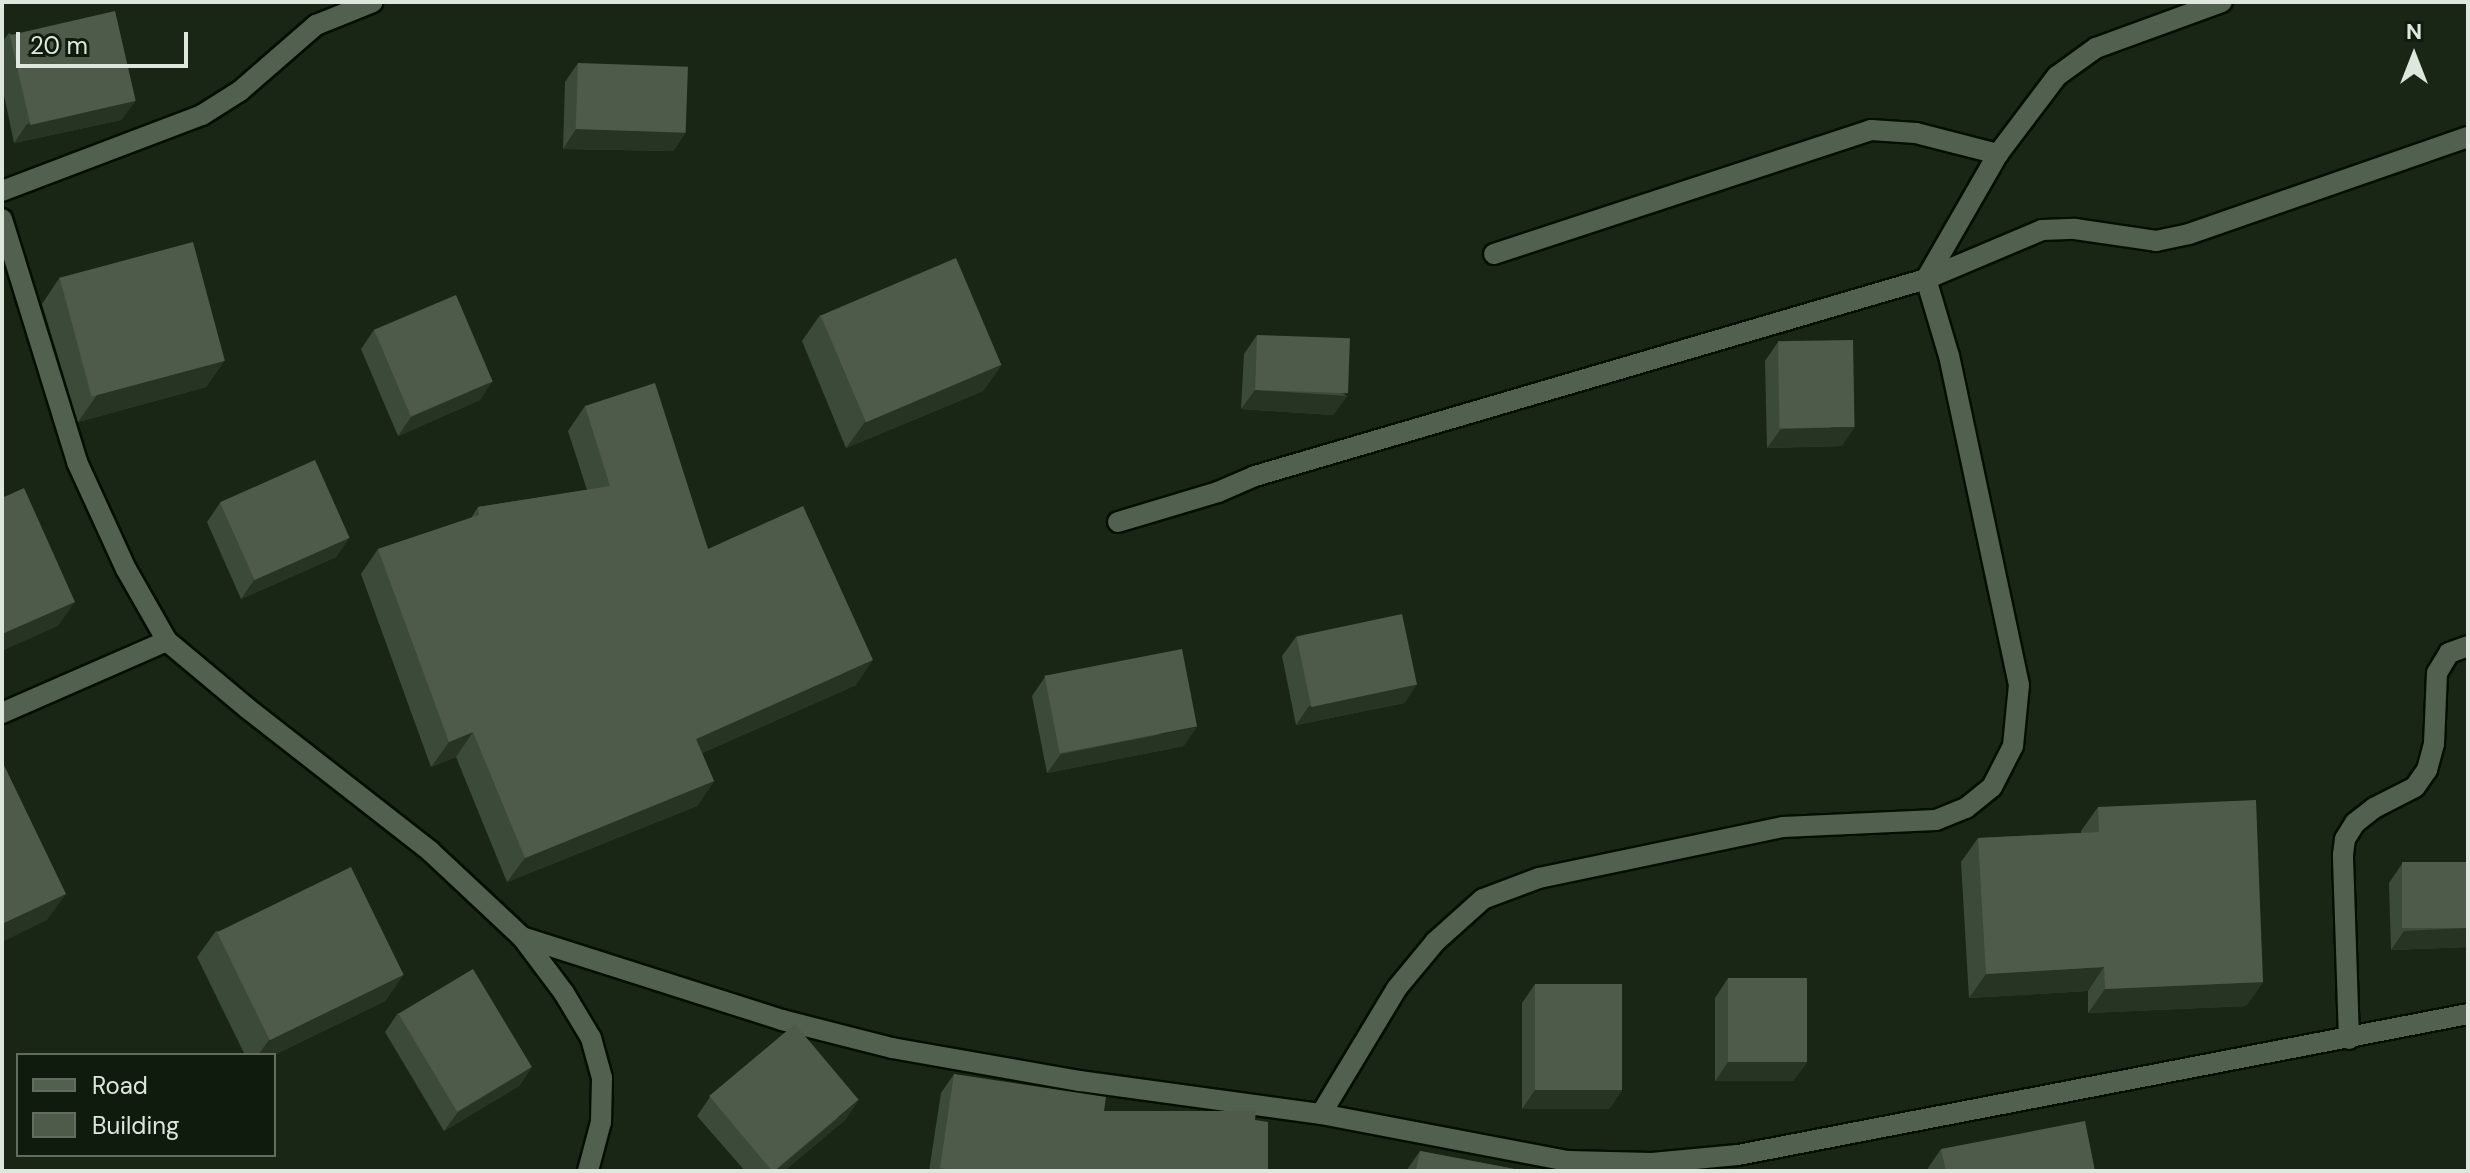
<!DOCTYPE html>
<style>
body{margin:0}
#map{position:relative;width:2470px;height:1173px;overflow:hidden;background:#192616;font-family:"DM Sans",sans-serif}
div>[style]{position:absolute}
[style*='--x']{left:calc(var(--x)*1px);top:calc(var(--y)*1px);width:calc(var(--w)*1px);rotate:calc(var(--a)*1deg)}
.roads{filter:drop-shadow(2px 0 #040e03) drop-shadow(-2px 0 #040e03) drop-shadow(0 2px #040e03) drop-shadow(0 -2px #040e03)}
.minor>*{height:20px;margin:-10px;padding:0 10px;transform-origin:10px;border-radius:10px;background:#52614f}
.wall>*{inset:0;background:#3c4a39}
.shaded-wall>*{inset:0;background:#273424}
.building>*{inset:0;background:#4e5b4b;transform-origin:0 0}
span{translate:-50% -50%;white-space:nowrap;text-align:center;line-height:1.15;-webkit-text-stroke:8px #0f1c0d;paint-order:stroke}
.frame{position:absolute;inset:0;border:4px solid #dee7dc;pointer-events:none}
.legend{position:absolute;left:16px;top:1053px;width:260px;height:104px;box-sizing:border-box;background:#0f1c0d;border:2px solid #626d60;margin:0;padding:10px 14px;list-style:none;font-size:24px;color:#dee7dc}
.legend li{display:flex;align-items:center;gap:16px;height:40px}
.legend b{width:40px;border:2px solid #626d60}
.north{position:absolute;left:2374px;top:16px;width:80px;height:80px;-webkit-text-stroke:6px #0f1c0d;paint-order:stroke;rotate:0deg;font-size:22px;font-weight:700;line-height:32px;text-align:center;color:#dee7dc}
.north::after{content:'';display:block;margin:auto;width:28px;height:36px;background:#dee7dc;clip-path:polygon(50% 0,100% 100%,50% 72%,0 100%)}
.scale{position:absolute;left:16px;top:32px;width:172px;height:36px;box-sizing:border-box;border:4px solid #dee7dc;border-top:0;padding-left:10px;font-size:24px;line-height:28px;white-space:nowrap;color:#dee7dc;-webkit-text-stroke:6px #0f1c0d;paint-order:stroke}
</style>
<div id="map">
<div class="roads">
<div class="minor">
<i style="--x:2;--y:191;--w:214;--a:-20.8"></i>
<i style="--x:202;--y:115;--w:45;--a:-32.3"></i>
<i style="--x:240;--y:91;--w:101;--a:-41"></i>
<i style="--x:316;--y:25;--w:61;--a:-22"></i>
<i style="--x:2;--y:219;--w:254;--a:72.8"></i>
<i style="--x:77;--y:462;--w:118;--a:65.4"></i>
<i style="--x:126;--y:569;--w:83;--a:60.3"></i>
<i style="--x:167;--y:641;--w:104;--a:39.9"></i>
<i style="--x:247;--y:708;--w:232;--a:38"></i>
<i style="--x:430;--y:851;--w:126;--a:43.1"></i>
<i style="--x:522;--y:937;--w:70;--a:53.1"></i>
<i style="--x:564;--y:993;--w:52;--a:59"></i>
<i style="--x:591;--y:1038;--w:41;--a:74.6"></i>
<i style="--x:602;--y:1078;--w:44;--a:91.3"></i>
<i style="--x:601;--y:1122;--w:51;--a:104.9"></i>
<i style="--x:1494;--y:254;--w:397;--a:-18.2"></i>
<i style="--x:1871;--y:130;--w:45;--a:3.8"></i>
<i style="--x:1916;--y:133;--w:85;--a:14.4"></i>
<i style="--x:1118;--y:522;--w:104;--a:-16.7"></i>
<i style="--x:1218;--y:492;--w:40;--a:-23.4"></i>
<i style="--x:1255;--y:476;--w:699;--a:-16.36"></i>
<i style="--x:1926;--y:279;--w:126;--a:-22.9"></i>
<i style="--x:2042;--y:230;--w:33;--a:-2"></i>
<i style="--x:2075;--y:229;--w:82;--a:8.4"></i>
<i style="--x:2156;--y:241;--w:34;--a:-12"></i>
<i style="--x:2189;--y:234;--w:295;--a:-19.2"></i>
<i style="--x:2;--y:713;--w:180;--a:-23.6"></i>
<i style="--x:522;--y:937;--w:273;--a:17.7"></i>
<i style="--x:782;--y:1020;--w:114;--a:14.3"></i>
<i style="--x:892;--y:1048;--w:191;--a:10"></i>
<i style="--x:1080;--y:1081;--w:243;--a:7.8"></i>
<i style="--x:1321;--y:1114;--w:251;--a:10.8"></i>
<i style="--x:1568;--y:1161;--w:84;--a:1.4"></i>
<i style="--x:1652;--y:1163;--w:86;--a:-5.3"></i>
<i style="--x:1738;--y:1155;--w:743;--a:-10.93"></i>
<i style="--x:2349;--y:1039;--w:184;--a:-91.9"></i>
<i style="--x:2343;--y:855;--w:16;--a:-83"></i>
<i style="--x:2345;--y:839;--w:19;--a:-58"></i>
<i style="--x:2355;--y:823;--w:24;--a:-38"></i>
<i style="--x:2374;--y:808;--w:46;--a:-27.1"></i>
<i style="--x:2415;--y:787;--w:21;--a:-55"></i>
<i style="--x:2427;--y:770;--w:27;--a:-75"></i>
<i style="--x:2434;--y:744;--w:71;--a:-87.6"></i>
<i style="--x:2437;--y:673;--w:23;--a:-59"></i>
<i style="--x:2449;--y:653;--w:20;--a:-20"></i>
<i style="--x:1321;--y:1114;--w:147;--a:-58.9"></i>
<i style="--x:1397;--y:988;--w:60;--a:-50.4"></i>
<i style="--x:1435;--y:942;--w:64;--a:-41.9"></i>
<i style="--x:1483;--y:899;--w:60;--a:-20.6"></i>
<i style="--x:1539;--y:878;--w:249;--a:-11.8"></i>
<i style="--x:1783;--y:827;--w:153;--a:-2.6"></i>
<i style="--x:1936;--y:820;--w:32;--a:-22"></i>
<i style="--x:1966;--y:808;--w:33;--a:-39"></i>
<i style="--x:1992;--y:787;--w:46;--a:-62.9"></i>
<i style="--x:2013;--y:746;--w:61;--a:-84.4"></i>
<i style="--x:2019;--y:685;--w:336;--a:-102"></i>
<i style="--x:1949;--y:356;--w:80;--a:-106.6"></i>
<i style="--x:1926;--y:279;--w:144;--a:-60.1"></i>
<i style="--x:1998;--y:154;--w:98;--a:-52.9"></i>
<i style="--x:2057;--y:76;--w:48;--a:-35.7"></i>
<i style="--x:2096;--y:48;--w:134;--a:-20.1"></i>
</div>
</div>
<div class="wall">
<i style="clip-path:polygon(9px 33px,135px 101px,121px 120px,14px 143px,2px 85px,2px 42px)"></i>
<i style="clip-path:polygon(578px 63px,686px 132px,673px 151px,563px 149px,565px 82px)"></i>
<i style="clip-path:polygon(60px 277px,224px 361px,206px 387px,78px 422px,42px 304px)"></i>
<i style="clip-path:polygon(820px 315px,1002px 364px,983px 391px,846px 448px,802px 341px)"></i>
<i style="clip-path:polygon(374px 330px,480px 400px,398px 436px,361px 349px)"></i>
<i style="clip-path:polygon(1257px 335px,1347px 396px,1333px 415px,1241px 409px,1244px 354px)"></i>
<i style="clip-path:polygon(1778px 342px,1842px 446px,1767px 448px,1765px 361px)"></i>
<i style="clip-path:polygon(585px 406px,708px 549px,856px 685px,702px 753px,714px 781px,697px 806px,507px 882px,456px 757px,431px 767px,361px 574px,378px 549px,471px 518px,478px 507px,587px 490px,568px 431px)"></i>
<i style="clip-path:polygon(220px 503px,349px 538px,336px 557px,241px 599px,207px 522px)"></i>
<i style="clip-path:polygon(1296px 637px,1417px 684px,1404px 703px,1296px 725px,1282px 656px)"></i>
<i style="clip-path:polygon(1045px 677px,1184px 746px,1047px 773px,1032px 696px)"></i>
<i style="clip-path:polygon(2098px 807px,2263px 982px,2246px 1006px,2088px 1013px,2088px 991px,1969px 998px,1961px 862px,1978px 838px,2081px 833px,2081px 831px)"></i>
<i style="clip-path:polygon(2468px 862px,2468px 947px,2391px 950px,2389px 883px,2402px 864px)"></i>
<i style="clip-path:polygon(216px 931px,403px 975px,385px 1001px,274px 1055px,245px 1055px,197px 957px)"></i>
<i style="clip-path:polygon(1728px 978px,1807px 1062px,1793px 1081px,1715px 1081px,1715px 998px)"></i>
<i style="clip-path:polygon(1535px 984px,1622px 1090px,1609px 1109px,1522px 1109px,1522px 1003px)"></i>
<i style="clip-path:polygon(398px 1013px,532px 1067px,519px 1086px,444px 1131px,385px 1032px)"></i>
<i style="clip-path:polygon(954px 1074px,1104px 1111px,1255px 1120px,1268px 1171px,929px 1171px,941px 1093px)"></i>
<i style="clip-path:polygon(710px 1097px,846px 1119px,784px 1171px,745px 1171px,697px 1116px)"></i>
<i style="clip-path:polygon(1941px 1149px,2095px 1171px,1928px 1171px,1928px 1168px)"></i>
<i style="clip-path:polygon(1420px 1151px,1525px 1171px,1406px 1171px)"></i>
</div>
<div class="shaded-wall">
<i style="clip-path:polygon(135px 101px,121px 120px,14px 143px,27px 124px)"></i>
<i style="clip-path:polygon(576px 129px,686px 132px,673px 151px,563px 149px)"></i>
<i style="clip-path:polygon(224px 361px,206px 387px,78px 422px,97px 395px)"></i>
<i style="clip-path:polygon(1002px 364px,983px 391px,846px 448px,865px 422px)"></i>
<i style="clip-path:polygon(493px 381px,480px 400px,398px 436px,411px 417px)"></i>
<i style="clip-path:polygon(1255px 390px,1347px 396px,1333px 415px,1241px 409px)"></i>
<i style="clip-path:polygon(1855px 427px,1842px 446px,1767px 448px,1781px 429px)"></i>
<i style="clip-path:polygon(349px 538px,336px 557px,241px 599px,254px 580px)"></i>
<i style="clip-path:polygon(75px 602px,58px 626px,2px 651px,2px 634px)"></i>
<i style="clip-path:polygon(873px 660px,856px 685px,679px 763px,696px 739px)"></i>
<i style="clip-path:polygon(1417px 684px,1404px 703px,1296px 725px,1309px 706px)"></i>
<i style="clip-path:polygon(1197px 727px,1184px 746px,1047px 773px,1061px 754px)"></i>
<i style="clip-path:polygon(473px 732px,456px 757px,431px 767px,449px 742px)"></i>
<i style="clip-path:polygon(714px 781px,697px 806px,507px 882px,525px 858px)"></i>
<i style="clip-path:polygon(66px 894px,47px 920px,2px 942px,2px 924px)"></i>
<i style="clip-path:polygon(2468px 928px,2468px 947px,2391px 950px,2404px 931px)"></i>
<i style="clip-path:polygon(2104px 967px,2088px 991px,1969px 998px,1986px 974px)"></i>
<i style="clip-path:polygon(403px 975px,385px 1001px,274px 1055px,258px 1055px,269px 1040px)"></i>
<i style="clip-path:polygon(2263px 982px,2246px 1006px,2088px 1013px,2105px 989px)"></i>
<i style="clip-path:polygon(1728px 1062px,1807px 1062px,1793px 1081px,1715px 1081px)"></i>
<i style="clip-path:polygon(532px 1067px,519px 1086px,444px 1131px,458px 1112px)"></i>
<i style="clip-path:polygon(1535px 1090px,1622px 1090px,1609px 1109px,1522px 1109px)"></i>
<i style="clip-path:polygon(859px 1100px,846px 1119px,784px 1171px,775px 1171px)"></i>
</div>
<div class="building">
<i style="left:115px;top:11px;width:92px;height:108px;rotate:77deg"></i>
<i style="left:578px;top:63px;width:110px;height:66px;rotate:2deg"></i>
<i style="left:193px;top:242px;width:123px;height:138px;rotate:75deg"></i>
<i style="left:956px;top:258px;width:116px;height:147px;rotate:67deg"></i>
<i style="left:456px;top:295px;width:94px;height:89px;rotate:67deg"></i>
<i style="left:1257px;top:335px;width:93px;height:55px;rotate:2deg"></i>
<i style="left:1853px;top:340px;width:87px;height:75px;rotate:89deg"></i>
<i style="clip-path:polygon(655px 383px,708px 549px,803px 506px,873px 660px,696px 739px,714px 781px,525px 858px,473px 732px,449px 742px,378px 549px,479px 515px,478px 507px,610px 486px,585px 406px)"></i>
<i style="left:315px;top:460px;width:85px;height:104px;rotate:66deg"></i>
<i style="clip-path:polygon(24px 488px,75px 602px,2px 634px,2px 498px)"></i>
<i style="left:1402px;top:614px;width:72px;height:108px;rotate:78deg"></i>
<i style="left:1182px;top:649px;width:79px;height:140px;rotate:79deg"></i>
<i style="clip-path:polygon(2px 761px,66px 894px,2px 924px)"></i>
<i style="clip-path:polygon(2256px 800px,2263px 982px,2105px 989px,2104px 967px,1986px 974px,1978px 838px,2099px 832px,2098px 807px)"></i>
<i style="left:2468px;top:862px;width:66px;height:66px;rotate:90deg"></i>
<i style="left:351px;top:867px;width:120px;height:149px;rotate:64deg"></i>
<i style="left:473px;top:969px;width:114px;height:87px;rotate:59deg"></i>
<i style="left:1728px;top:978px;width:79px;height:84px"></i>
<i style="left:1535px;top:984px;width:87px;height:106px"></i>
<i style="left:795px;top:1024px;width:99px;height:112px;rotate:50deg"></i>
<i style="clip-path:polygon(954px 1074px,1106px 1097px,1104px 1111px,1256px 1111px,1255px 1120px,1268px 1122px,1268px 1171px,959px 1171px,940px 1168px)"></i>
<i style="clip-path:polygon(2085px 1121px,2095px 1171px,1946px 1171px,1941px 1149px)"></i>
<i style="clip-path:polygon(1420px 1151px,1525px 1171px,1416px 1171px)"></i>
</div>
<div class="frame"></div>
<ul class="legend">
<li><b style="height:10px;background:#52614f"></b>Road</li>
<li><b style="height:22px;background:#4e5b4b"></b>Building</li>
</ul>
<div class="north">N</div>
<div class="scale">20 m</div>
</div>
